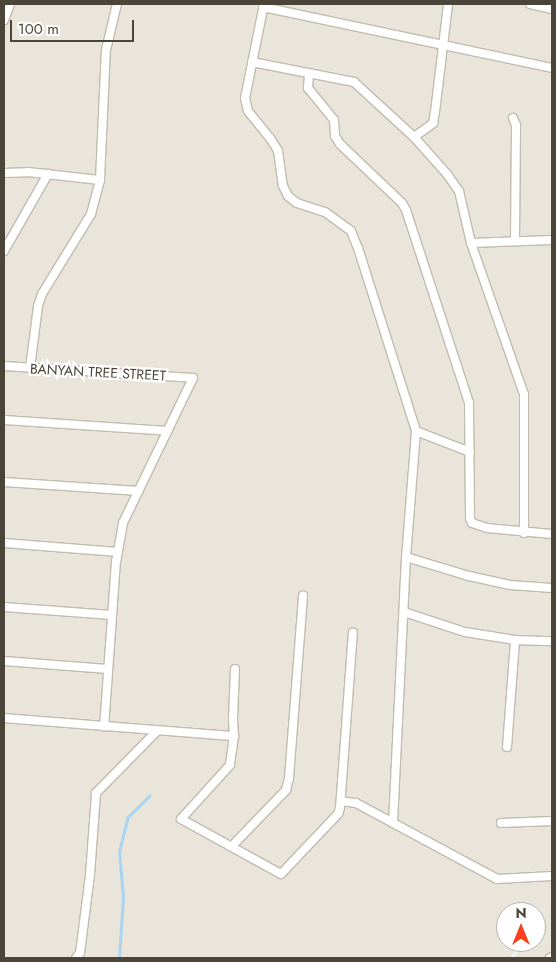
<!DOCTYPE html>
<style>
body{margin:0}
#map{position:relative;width:556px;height:962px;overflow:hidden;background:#f6f3ec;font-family:Jost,sans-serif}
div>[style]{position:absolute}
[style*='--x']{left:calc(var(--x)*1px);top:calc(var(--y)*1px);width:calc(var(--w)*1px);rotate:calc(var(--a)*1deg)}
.residential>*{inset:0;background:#eae5da}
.stream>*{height:2.5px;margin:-1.25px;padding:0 1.25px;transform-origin:1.25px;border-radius:1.25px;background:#a9d4f2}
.roads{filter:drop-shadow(1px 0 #c2bbae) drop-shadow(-1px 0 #c2bbae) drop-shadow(0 1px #c2bbae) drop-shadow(0 -1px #c2bbae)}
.minor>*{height:8px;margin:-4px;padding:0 4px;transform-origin:4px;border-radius:4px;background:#fff}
span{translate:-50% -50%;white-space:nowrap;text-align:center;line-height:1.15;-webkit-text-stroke:4.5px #fff;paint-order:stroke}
.street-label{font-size:14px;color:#4b4439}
.frame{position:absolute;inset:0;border:5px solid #4b4439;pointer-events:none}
.north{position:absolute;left:496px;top:902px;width:50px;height:50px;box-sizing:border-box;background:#fff;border:1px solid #b7b4b0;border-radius:50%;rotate:0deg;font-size:14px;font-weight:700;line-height:20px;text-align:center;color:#4b4439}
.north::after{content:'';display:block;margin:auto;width:18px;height:22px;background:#fc3f1d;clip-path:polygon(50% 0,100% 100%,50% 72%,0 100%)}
.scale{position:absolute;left:10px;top:20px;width:124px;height:22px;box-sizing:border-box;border:2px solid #4b4439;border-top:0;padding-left:6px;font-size:15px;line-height:18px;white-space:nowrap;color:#4b4439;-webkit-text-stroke:4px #fff;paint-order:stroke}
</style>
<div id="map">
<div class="residential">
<i style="clip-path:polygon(4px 4px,552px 4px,552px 958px,515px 958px,524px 942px,536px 942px,536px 920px,545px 903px,536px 916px,536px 912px,506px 912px,506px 942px,520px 942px,510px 958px,4px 958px)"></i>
</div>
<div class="stream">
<i style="--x:119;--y:958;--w:61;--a:-86.2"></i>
<i style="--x:123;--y:897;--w:45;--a:-95.1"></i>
<i style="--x:119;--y:852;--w:36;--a:-76"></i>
<i style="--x:128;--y:817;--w:30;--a:-45"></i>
</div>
<div class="roads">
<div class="minor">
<i style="--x:264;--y:4;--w:96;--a:101.4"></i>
<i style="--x:245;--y:98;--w:13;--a:77"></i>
<i style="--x:248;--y:111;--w:35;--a:51"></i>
<i style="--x:270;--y:138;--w:15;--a:58"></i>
<i style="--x:278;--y:151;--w:35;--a:82"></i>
<i style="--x:283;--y:186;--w:11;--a:63"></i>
<i style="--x:288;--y:196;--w:11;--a:38"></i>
<i style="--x:297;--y:203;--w:29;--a:18"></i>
<i style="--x:325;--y:212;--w:32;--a:36"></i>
<i style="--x:351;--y:231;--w:18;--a:68"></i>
<i style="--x:358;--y:248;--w:192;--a:72.4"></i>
<i style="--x:416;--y:431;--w:126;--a:94.5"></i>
<i style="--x:406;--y:557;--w:266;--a:92.8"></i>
<i style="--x:530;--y:4;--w:23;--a:13"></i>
<i style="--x:263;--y:7;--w:295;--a:11.9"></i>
<i style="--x:4;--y:20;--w:17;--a:-69"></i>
<i style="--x:252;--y:62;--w:104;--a:11.1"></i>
<i style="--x:354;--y:82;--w:81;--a:42.5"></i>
<i style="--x:414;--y:137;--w:50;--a:48.3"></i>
<i style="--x:447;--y:174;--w:21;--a:55"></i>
<i style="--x:459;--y:191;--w:53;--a:77"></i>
<i style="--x:471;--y:243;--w:160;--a:70.7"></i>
<i style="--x:524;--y:394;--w:139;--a:90"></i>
<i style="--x:309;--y:74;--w:14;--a:94"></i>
<i style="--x:308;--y:88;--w:41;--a:50.9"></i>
<i style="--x:334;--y:120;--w:16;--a:86"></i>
<i style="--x:335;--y:136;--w:9;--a:58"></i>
<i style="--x:340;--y:144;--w:86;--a:43.6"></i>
<i style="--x:402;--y:203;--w:8;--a:60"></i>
<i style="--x:406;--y:210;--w:203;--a:71.9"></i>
<i style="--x:469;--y:403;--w:115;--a:89.5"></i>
<i style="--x:470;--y:518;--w:5;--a:68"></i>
<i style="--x:472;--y:523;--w:16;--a:18"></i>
<i style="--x:487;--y:528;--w:65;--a:5.3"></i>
<i style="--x:513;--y:118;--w:8;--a:67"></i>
<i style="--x:516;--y:125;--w:116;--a:90.5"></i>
<i style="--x:414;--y:137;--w:24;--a:-36"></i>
<i style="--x:433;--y:123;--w:11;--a:-80"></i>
<i style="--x:435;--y:112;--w:109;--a:-83.1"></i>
<i style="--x:4;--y:173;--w:24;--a:-2"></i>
<i style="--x:28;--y:172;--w:72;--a:6.3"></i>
<i style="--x:471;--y:243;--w:81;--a:-2.1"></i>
<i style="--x:4;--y:251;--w:89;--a:-60.3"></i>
<i style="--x:4;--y:366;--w:189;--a:3.6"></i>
<i style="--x:193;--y:378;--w:161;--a:115.8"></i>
<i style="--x:123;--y:523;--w:39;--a:100"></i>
<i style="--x:116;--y:561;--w:166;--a:94.1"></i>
<i style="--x:30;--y:368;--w:63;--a:-82.6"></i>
<i style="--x:38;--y:306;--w:13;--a:-72"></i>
<i style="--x:42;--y:294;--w:94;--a:-58.5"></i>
<i style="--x:91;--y:214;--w:35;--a:-75"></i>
<i style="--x:100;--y:180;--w:130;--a:-87.4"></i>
<i style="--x:106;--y:50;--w:47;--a:-76.6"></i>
<i style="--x:4;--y:420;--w:164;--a:3.8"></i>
<i style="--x:416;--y:431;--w:58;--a:21.3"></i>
<i style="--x:4;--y:482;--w:135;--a:3.8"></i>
<i style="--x:4;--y:543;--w:114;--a:4.5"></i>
<i style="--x:406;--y:557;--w:66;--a:16.8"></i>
<i style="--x:469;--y:576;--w:42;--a:12.4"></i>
<i style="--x:510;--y:585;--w:42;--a:4.1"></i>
<i style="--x:4;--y:607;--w:108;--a:4.2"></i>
<i style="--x:404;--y:612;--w:64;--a:18.2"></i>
<i style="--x:465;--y:632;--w:51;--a:9.1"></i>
<i style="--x:515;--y:640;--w:37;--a:2"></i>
<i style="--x:4;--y:661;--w:104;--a:4.4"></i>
<i style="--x:235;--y:669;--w:50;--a:92.3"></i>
<i style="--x:233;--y:719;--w:17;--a:87"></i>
<i style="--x:234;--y:736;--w:29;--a:98"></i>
<i style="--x:230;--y:765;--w:73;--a:132.2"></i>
<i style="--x:181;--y:819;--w:114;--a:28.8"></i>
<i style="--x:281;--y:874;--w:83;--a:-46.5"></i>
<i style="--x:338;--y:814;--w:6;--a:-72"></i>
<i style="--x:340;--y:808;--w:176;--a:-85.8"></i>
<i style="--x:4;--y:718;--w:231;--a:4.5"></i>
<i style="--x:507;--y:747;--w:107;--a:-85.7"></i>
<i style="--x:341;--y:801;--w:15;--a:8"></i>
<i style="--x:356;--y:803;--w:160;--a:28.3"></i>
<i style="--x:497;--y:879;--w:55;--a:-3.1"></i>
<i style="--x:501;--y:823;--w:51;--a:-2.2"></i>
<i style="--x:232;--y:846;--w:78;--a:-46"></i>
<i style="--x:286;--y:790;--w:12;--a:-76"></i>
<i style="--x:289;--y:778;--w:183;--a:-85.6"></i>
<i style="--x:76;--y:958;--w:6;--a:-51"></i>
<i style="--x:80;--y:953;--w:79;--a:-82.7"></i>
<i style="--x:90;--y:875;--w:82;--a:-85.8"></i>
<i style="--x:96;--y:793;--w:87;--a:-45.5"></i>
<i style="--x:550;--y:958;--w:2;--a:-27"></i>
</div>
</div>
<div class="street-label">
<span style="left:98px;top:372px;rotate:3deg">BANYAN TREE STREET</span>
</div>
<div class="frame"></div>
<div class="north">N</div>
<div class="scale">100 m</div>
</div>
